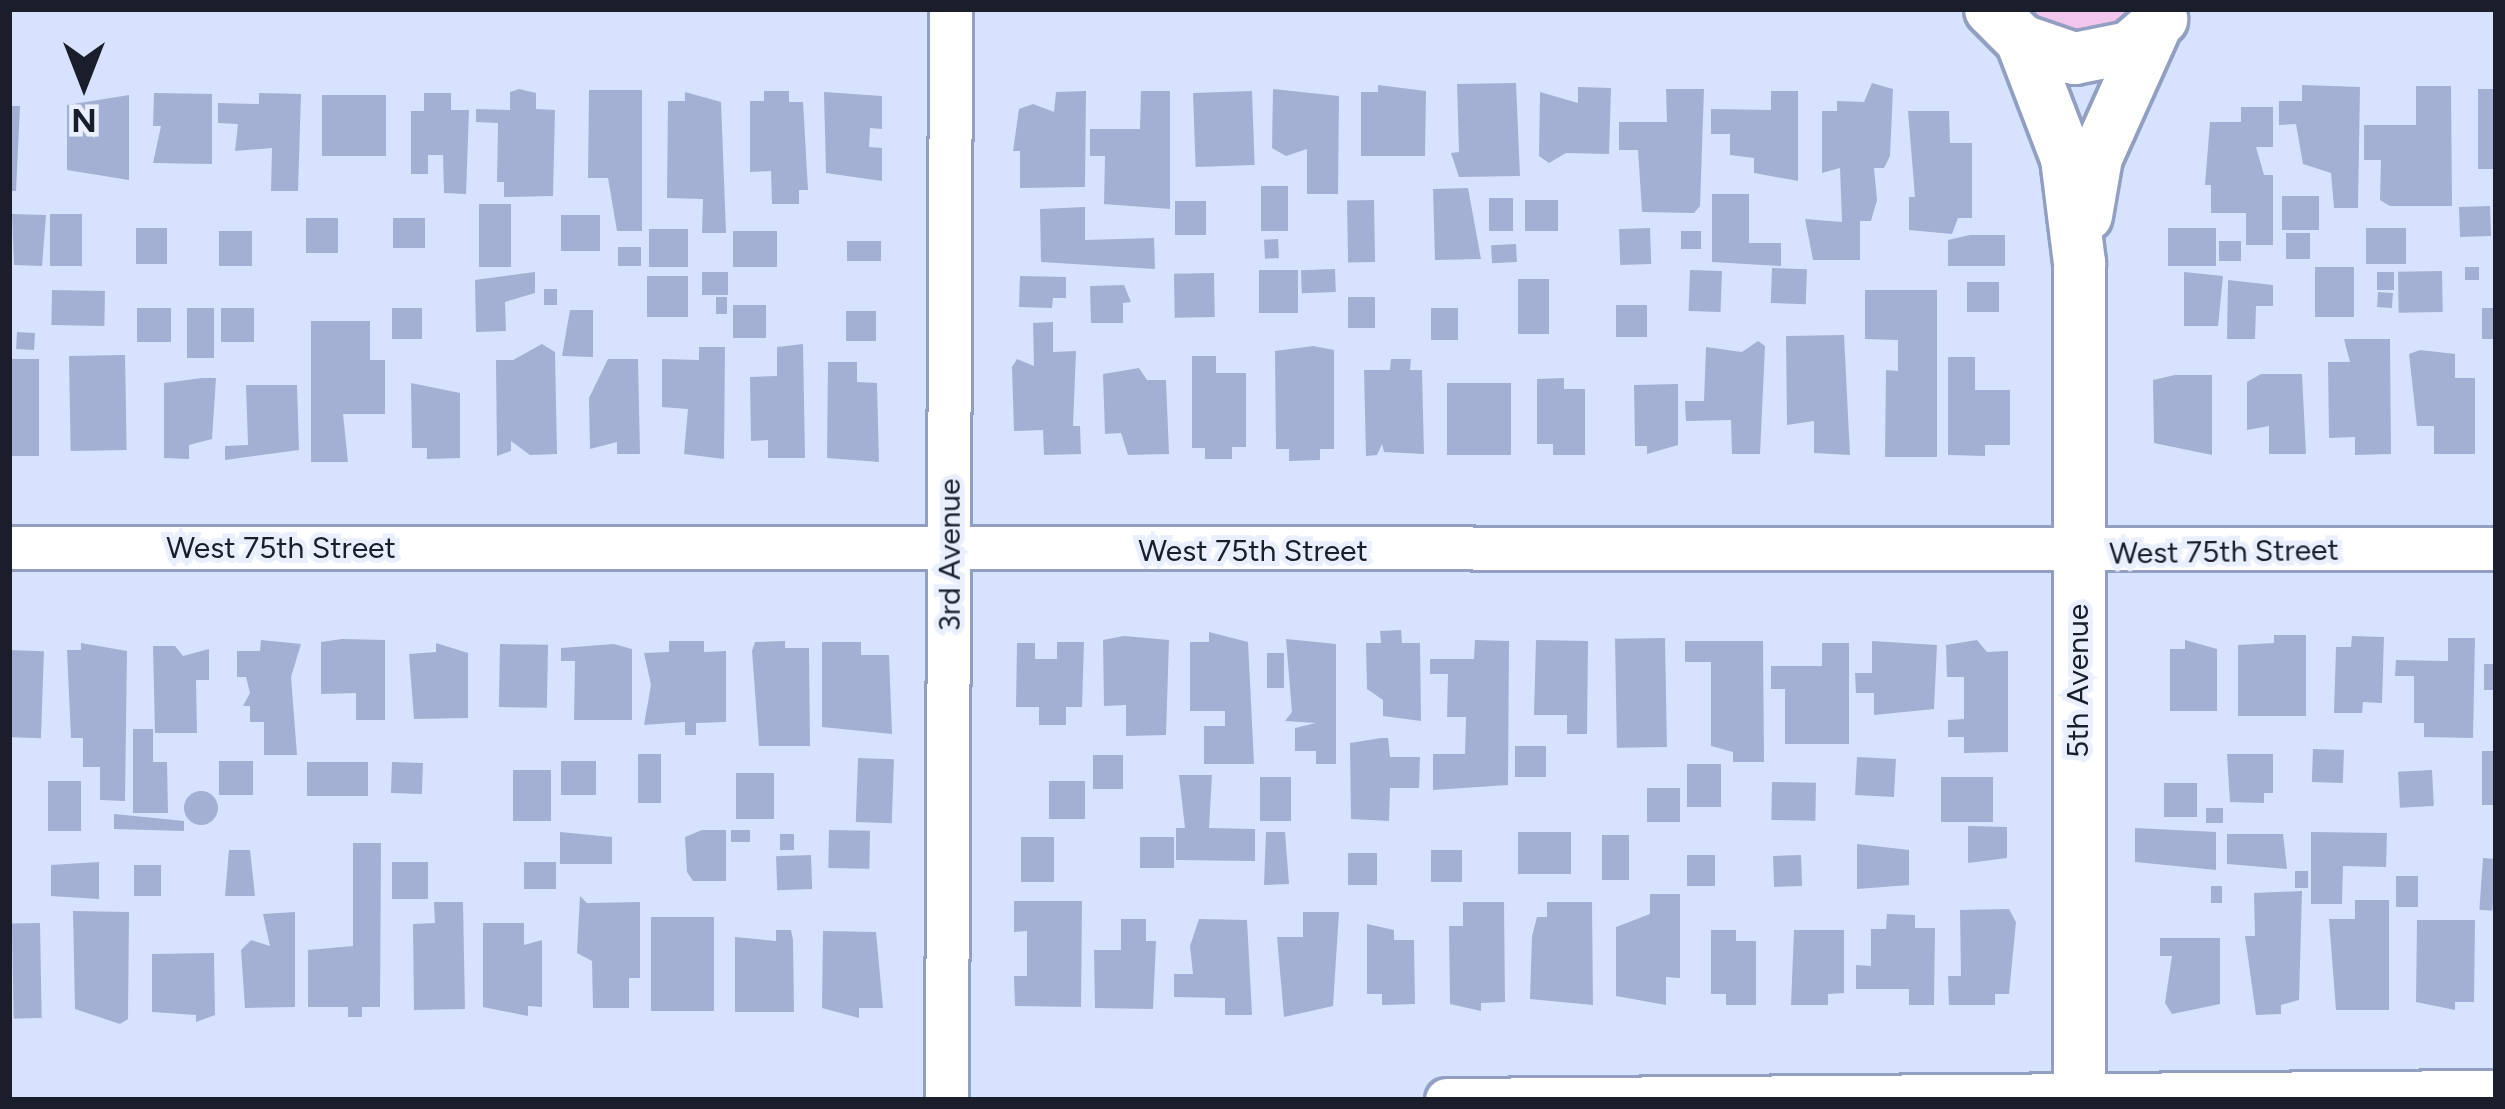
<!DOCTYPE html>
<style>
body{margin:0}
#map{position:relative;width:2505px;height:1109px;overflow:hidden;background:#d7e2ff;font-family:Figtree,sans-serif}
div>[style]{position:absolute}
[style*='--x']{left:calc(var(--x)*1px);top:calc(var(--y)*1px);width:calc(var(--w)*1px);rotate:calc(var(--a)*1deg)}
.green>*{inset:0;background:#f1c5ec}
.building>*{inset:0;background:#a4b0d3;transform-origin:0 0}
.round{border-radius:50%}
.roads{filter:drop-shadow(3px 0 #929fc1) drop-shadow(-3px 0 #929fc1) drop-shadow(0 3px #929fc1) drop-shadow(0 -3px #929fc1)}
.minor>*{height:42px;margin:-21px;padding:0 21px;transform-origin:21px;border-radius:21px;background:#fff}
.tertiary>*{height:51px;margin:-25.5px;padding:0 25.5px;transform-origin:25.5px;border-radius:25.5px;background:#fff}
span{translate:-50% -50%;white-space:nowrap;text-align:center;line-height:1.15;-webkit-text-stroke:10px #eaeffe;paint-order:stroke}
.street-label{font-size:30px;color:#1a1e2b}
.frame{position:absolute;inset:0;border:12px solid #1a1e2b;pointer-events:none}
.north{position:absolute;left:24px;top:24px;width:120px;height:120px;-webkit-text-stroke:9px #eaeffe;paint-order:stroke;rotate:180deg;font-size:33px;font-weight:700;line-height:48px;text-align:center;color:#1a1e2b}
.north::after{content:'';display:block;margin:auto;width:42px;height:54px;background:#1a1e2b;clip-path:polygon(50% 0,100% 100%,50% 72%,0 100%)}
</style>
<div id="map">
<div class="green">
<i style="clip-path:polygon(2022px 9px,2141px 9px,2103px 33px,2078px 36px,2050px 29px)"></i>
</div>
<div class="building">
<i style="clip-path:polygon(1516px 83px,1520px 176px,1459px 177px,1451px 153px,1459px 152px,1457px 84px)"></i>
<i style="clip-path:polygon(1872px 83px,1893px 89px,1890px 156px,1884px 168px,1874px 168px,1877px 200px,1871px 221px,1860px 221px,1860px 260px,1813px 260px,1805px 219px,1842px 222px,1840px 168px,1822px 173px,1822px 111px,1837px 111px,1837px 101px,1864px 102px)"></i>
<i style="clip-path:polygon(1378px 85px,1426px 91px,1425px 156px,1361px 156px,1361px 92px,1378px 92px)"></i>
<i style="clip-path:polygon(2302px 85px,2360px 87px,2358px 208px,2334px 208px,2331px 173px,2303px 164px,2296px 124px,2279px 125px,2279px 101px,2302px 101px)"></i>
<i style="clip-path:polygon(2416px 86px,2451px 86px,2452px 206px,2390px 206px,2380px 200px,2381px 160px,2364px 160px,2364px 125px,2416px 125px)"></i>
<i style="clip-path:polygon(1578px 87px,1611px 88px,1609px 154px,1566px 153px,1549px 163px,1539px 156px,1540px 92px,1578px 103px)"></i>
<i style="clip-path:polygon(519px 89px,536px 93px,536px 109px,555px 110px,553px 196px,504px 197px,504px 182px,497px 182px,498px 123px,476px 122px,476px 109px,510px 110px,510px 92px)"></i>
<i style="clip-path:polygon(1273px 89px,1339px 96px,1338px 194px,1307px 194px,1307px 149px,1286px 156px,1272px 148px)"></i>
<i style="clip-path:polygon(1666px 89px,1704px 89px,1700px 206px,1694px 213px,1642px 212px,1638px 150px,1619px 150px,1619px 122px,1667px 122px)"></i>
<i style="left:2478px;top:89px;width:18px;height:80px"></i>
<i style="clip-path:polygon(589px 90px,642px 90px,642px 231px,617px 231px,608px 178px,588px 178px)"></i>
<i style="clip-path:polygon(764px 91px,789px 91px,789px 102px,803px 102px,808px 190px,799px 190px,799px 204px,772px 204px,771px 171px,750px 172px,750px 101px,764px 101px)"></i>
<i style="clip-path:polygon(1086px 91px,1085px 187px,1020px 188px,1020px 151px,1013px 151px,1019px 109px,1033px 104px,1054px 112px,1056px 92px)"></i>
<i style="clip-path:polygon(1141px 91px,1170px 91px,1170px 209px,1104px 204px,1105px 156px,1090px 156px,1090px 129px,1140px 129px)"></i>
<i style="left:1252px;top:91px;width:74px;height:59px;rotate:88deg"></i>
<i style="clip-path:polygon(1771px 91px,1798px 91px,1798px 181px,1754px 173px,1754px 158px,1730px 155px,1730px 134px,1711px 134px,1711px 109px,1771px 110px)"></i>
<i style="clip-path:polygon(685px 92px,721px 102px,726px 233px,702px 233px,703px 199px,667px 198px,668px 101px,685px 101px)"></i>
<i style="clip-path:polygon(824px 92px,882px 96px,882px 129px,870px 128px,869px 147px,882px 148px,882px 181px,826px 173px)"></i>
<i style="clip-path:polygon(154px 93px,212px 94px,212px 164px,153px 163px,161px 126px,153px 126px)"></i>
<i style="clip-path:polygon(259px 93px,301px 94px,298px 191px,271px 191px,272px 148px,235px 151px,238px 124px,218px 123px,218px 103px,259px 104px)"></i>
<i style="clip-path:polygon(424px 93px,451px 93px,451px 110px,469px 110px,466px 194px,444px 193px,443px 155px,428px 155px,428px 174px,411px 174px,411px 111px,424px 111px)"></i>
<i style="clip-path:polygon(129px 95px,129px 180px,67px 170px,67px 105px)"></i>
<i style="left:386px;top:95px;width:61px;height:64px;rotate:90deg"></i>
<i style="clip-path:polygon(9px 106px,20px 106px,16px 191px,9px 191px)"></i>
<i style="clip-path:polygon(2241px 107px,2273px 107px,2273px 147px,2256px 147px,2264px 175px,2273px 175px,2273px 245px,2246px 245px,2246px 213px,2211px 213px,2211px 185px,2205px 185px,2210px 122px,2241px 122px)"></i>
<i style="clip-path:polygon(1908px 111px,1949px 111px,1950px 143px,1972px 143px,1972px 218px,1958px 218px,1952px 234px,1909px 230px,1909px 197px,1915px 197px)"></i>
<i style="left:1261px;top:186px;width:27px;height:45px"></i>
<i style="clip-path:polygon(1468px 188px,1481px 259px,1435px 260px,1433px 189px)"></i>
<i style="clip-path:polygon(1712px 194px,1749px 194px,1749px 243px,1781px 243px,1781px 266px,1712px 262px)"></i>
<i style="left:2282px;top:196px;width:37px;height:34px"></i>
<i style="left:1489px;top:198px;width:24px;height:33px"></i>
<i style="left:1374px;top:200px;width:62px;height:27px;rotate:89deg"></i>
<i style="left:1525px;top:200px;width:33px;height:31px"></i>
<i style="left:1175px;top:201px;width:31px;height:34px"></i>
<i style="left:479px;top:204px;width:32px;height:63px"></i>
<i style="left:2490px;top:206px;width:30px;height:31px;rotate:88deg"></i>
<i style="clip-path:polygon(1085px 207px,1085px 240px,1154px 238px,1155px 269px,1041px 262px,1040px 209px)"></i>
<i style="clip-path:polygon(12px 214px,46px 215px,42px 266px,14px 265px)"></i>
<i style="left:50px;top:214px;width:32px;height:52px"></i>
<i style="left:561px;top:215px;width:39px;height:36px"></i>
<i style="left:306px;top:218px;width:32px;height:35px"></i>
<i style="left:393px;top:218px;width:32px;height:30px"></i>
<i style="left:136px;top:228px;width:31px;height:36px"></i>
<i style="left:1650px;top:228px;width:36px;height:31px;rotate:88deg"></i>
<i style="left:2168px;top:228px;width:48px;height:38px"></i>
<i style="left:2366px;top:228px;width:40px;height:36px"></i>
<i style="left:649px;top:229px;width:39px;height:38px"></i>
<i style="left:219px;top:231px;width:33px;height:35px"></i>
<i style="left:733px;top:231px;width:44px;height:36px"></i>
<i style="left:1681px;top:231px;width:20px;height:18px"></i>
<i style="left:2286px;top:233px;width:24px;height:26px"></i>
<i style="clip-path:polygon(1970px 235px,2005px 235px,2005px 266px,1948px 266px,1948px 240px)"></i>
<i style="left:1278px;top:239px;width:19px;height:14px;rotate:87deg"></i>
<i style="left:847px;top:241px;width:34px;height:20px"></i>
<i style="left:2219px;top:241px;width:22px;height:20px"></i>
<i style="left:1516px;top:244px;width:18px;height:25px;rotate:87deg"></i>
<i style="left:641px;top:247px;width:19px;height:23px;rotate:90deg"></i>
<i style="left:2315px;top:267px;width:39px;height:50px"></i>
<i style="left:2465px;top:267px;width:14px;height:13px"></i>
<i style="left:1772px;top:268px;width:35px;height:35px;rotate:2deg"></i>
<i style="left:1335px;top:269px;width:23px;height:34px;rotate:88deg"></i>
<i style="left:1259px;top:270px;width:39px;height:43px"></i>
<i style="left:1690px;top:270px;width:32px;height:41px;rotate:2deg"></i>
<i style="left:2442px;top:271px;width:41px;height:44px;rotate:89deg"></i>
<i style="clip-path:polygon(535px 272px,535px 293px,505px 302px,506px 331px,476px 332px,475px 280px)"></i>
<i style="left:702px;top:272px;width:26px;height:23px"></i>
<i style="clip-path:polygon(2184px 272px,2223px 276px,2218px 326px,2184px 326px)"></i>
<i style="left:2377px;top:272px;width:17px;height:18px"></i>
<i style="left:1214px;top:273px;width:44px;height:40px;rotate:89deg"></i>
<i style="left:647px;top:276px;width:41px;height:41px"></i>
<i style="clip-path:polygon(1020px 276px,1066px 277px,1066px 298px,1053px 298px,1052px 308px,1019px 307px)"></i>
<i style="left:1518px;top:279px;width:31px;height:55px"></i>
<i style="clip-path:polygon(2228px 280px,2273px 285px,2273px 306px,2256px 306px,2255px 339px,2227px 339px)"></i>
<i style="left:1967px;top:282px;width:32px;height:30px"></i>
<i style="clip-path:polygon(1124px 285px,1131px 302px,1123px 303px,1123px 323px,1091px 323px,1090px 286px)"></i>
<i style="left:544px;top:289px;width:13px;height:16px"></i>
<i style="left:52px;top:290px;width:53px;height:35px;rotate:1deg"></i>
<i style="clip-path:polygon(1865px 290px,1937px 290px,1937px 457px,1885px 457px,1886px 370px,1898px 371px,1898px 340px,1865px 339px)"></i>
<i style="left:2378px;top:292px;width:15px;height:15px;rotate:4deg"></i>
<i style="left:716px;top:297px;width:11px;height:17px"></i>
<i style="left:1348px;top:297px;width:27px;height:31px"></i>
<i style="left:733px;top:305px;width:33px;height:33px"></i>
<i style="left:1647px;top:305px;width:32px;height:31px;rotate:90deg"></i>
<i style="left:137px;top:308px;width:34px;height:34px"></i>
<i style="left:187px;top:308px;width:27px;height:50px"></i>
<i style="left:221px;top:308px;width:33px;height:34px"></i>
<i style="left:392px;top:308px;width:30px;height:31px"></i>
<i style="left:1431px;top:308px;width:27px;height:32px"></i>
<i style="left:2482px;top:308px;width:14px;height:31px"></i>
<i style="clip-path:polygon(570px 310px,593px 310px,593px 357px,562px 356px)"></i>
<i style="left:846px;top:311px;width:30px;height:30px"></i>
<i style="clip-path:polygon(311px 321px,370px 321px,370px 360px,385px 360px,385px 414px,343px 414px,348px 462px,311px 462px)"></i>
<i style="clip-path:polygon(1053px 322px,1053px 352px,1076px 351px,1073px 426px,1080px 426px,1081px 454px,1044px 455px,1043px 430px,1014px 431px,1012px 367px,1017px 359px,1034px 366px,1033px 323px)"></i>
<i style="left:17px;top:332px;width:18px;height:17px;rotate:3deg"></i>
<i style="clip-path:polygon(1844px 335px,1850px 455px,1814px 453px,1814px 421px,1787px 425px,1786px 336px)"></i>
<i style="clip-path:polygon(2344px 339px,2390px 339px,2391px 454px,2355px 455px,2355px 437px,2329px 438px,2328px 362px,2350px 362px)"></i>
<i style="clip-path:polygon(1758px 341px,1765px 346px,1760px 454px,1732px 454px,1731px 420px,1686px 421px,1685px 401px,1704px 401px,1706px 347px,1742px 352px)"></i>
<i style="clip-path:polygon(542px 344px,555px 352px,557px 454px,530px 455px,511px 441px,511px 451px,497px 456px,496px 360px,513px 360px)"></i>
<i style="clip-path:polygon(803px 344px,805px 458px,768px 458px,768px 440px,751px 441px,750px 377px,777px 376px,777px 347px)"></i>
<i style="clip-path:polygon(1313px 346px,1334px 350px,1334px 449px,1320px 449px,1320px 460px,1289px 461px,1289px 449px,1276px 449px,1275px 351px)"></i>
<i style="clip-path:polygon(699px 347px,725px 347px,724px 459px,684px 454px,688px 409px,662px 407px,662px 359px,699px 360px)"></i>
<i style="clip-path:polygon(2420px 350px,2455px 354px,2455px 378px,2475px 378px,2475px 454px,2434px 454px,2434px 426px,2417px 426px,2409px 354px)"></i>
<i style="left:125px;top:355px;width:95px;height:56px;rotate:89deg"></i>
<i style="clip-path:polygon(1192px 356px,1216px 356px,1216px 373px,1246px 373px,1246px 447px,1232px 447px,1232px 459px,1205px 459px,1205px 448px,1192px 448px)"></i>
<i style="clip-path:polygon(1948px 357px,1975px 357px,1975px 390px,2010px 390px,2010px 445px,1985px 445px,1985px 456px,1948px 455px)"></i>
<i style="left:9px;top:359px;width:30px;height:97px"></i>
<i style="clip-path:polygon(608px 359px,638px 359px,640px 454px,617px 454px,617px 442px,590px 449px,589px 398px)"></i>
<i style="clip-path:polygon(1391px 359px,1411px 359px,1410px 370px,1422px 370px,1424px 454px,1384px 452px,1382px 444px,1377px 455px,1366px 456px,1364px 370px,1390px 370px)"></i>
<i style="clip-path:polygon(828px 362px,857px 362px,857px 382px,877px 383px,879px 462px,827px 458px)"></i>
<i style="clip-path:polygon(1139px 368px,1147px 380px,1166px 380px,1169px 454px,1128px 455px,1121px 433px,1105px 434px,1103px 374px)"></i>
<i style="clip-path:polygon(2261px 374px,2302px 374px,2306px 454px,2269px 454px,2269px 426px,2247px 430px,2247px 382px)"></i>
<i style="clip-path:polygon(2175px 375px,2212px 375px,2212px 455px,2154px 443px,2153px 380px)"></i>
<i style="clip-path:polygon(202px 378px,216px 378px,212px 439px,189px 445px,189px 459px,164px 458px,164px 383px)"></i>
<i style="clip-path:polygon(1564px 378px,1564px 389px,1585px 389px,1585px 455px,1553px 455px,1553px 444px,1537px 444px,1537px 379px)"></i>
<i style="clip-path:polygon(411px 383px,460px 393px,460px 458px,427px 459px,427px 448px,412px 448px)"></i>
<i style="left:1447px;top:383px;width:64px;height:72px"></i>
<i style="clip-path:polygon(1678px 384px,1678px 445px,1647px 454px,1647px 446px,1635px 446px,1634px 385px)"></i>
<i style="clip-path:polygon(246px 385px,297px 385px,299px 450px,225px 460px,225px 446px,248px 445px)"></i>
<i style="clip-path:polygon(1401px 630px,1402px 643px,1420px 643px,1421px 721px,1383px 716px,1383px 700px,1367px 689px,1366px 643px,1381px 643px,1380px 631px)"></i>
<i style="clip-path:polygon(1209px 632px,1248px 642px,1254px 764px,1204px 764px,1204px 726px,1225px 726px,1225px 711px,1190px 711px,1190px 642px,1209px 642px)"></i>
<i style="clip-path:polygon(2274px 635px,2306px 635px,2306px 716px,2238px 716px,2238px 645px,2274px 643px)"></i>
<i style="clip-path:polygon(1124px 636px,1169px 640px,1166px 735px,1126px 736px,1126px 705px,1104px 706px,1103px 640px)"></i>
<i style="clip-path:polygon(2352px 636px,2384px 637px,2382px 703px,2363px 702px,2362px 713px,2334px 713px,2336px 647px,2351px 647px)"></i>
<i style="left:1665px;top:638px;width:109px;height:50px;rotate:89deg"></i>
<i style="clip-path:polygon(2448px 638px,2475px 638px,2473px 738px,2424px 737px,2424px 723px,2414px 723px,2414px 676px,2395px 676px,2396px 660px,2448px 661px)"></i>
<i style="clip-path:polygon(342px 639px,385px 640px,385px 720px,356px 720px,356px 693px,321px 694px,321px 642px)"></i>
<i style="clip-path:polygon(1286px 639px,1336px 644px,1336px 764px,1316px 764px,1316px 751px,1295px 751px,1295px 728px,1316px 723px,1285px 721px,1292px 712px)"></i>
<i style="clip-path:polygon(261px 640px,301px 644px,291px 677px,297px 755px,264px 755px,264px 722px,250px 722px,250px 706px,243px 706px,250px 693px,246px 677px,237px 677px,237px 651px,260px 651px)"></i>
<i style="clip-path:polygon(1475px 640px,1509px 641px,1508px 785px,1433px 790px,1433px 754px,1465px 754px,1466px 717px,1447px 717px,1448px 674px,1430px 674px,1430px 659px,1474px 659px)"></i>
<i style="clip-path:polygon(1536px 640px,1588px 641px,1587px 734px,1567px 734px,1567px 715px,1534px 715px)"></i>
<i style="clip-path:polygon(1977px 640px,1987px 652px,2008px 651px,2008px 752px,1964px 753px,1964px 737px,1948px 737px,1948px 720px,1964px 719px,1964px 677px,1947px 677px,1946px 645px)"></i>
<i style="clip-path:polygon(2185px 640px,2217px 649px,2217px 711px,2170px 711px,2170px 649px,2185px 649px)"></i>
<i style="clip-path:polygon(669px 641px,704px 641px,704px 652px,726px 651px,726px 722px,696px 723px,696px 735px,685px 735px,685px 722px,644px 725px,651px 685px,644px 653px,669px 652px)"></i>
<i style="clip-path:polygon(785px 641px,785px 648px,809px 648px,810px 746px,759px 746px,752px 651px,755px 642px)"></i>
<i style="clip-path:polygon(1685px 641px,1763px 641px,1764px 762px,1733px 762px,1733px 752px,1711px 746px,1711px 662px,1685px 662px)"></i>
<i style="clip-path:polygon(1872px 641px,1937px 645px,1934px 709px,1874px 715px,1874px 693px,1856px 693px,1855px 673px,1872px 673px)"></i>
<i style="clip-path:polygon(822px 642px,861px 642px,861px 655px,889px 655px,892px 734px,822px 727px)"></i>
<i style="clip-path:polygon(1057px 642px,1084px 642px,1082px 707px,1066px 707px,1066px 725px,1039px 725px,1039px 707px,1016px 707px,1017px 643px,1035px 643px,1035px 659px,1057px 659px)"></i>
<i style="clip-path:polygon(81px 643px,127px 651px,125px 801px,100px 800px,100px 767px,83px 767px,83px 738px,71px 738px,67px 650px,81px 650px)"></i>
<i style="clip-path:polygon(436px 643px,468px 653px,468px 718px,414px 719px,409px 654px,436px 652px)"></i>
<i style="clip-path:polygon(1822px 643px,1849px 643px,1849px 744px,1785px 744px,1785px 689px,1771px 689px,1771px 666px,1822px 666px)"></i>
<i style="left:500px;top:644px;width:48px;height:63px;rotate:1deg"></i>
<i style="clip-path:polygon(614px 644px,632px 649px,632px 720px,574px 720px,575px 661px,561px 661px,561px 648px)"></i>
<i style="clip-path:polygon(153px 646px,175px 646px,183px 656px,209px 649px,209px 680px,196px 680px,197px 733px,155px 733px)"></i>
<i style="left:9px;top:650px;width:35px;height:87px;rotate:2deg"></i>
<i style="left:1267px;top:653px;width:17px;height:35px"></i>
<i style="left:2484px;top:664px;width:12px;height:26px"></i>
<i style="clip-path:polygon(133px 729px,153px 729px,153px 762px,167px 762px,168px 813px,133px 813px)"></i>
<i style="clip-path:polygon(1381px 738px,1388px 738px,1390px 757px,1420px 757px,1419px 788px,1390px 788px,1389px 821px,1351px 819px,1350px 743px)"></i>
<i style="left:1515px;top:746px;width:31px;height:31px"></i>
<i style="left:2313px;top:749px;width:31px;height:33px;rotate:2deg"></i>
<i style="left:2482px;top:751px;width:14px;height:54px"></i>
<i style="left:638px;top:754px;width:23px;height:49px"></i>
<i style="clip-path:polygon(2227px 754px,2273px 754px,2273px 793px,2264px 793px,2264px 803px,2230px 802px)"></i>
<i style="left:1093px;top:755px;width:30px;height:34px"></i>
<i style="left:1857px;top:757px;width:39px;height:38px;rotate:3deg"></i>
<i style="left:858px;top:758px;width:36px;height:64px;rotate:2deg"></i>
<i style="left:219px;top:761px;width:34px;height:34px"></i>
<i style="left:561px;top:761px;width:35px;height:34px"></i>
<i style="left:307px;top:762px;width:61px;height:34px"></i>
<i style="left:392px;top:762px;width:31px;height:31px;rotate:2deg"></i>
<i style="left:1687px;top:764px;width:34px;height:43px"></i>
<i style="left:513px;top:770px;width:38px;height:51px"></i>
<i style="left:2432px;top:770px;width:36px;height:34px;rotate:87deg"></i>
<i style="left:736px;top:773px;width:38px;height:46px"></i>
<i style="clip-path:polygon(1179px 775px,1212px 775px,1209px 828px,1255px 829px,1255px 861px,1176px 860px,1176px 828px,1185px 828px)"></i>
<i style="left:1260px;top:777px;width:31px;height:44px"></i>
<i style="left:1941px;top:777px;width:52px;height:45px"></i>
<i style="left:48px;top:781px;width:33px;height:50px"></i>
<i style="left:1049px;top:781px;width:36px;height:38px"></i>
<i style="left:1772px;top:782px;width:44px;height:38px;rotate:1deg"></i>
<i style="left:2164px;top:783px;width:33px;height:34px"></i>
<i style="left:1647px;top:788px;width:33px;height:34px"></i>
<i class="round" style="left:184px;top:791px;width:34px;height:34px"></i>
<i style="left:2206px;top:808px;width:17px;height:15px"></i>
<i style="clip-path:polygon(114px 814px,184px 821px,184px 831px,114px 829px)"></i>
<i style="clip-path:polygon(1968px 826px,2007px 827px,2007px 858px,1968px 863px)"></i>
<i style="clip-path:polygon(2135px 828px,2216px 832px,2216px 870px,2135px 862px)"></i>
<i style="clip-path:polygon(702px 830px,726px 830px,726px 881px,693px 881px,687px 872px,685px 837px)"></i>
<i style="left:731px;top:830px;width:19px;height:12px"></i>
<i style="left:829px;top:830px;width:41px;height:38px;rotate:1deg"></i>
<i style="clip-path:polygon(560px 832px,612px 837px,612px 864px,560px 864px)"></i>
<i style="clip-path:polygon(1266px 832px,1285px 832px,1289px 884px,1264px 885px)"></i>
<i style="left:1518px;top:832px;width:53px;height:42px"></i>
<i style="clip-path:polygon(2311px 832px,2387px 833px,2386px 867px,2343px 866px,2342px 904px,2311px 904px)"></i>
<i style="left:780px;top:834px;width:14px;height:16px"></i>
<i style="clip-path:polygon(2227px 834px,2283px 834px,2287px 869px,2227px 864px)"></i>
<i style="left:1602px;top:835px;width:27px;height:45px"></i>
<i style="left:1021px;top:837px;width:33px;height:45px"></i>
<i style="left:1140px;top:837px;width:34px;height:31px"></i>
<i style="clip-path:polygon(353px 843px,381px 843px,380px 1007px,362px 1007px,362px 1017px,348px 1017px,348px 1007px,308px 1007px,308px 950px,353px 946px)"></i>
<i style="clip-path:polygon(1857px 844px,1909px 850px,1909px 885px,1857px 889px)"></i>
<i style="clip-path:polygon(229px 850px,250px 850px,255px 896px,225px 896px)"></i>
<i style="left:1462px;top:850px;width:32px;height:31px;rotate:90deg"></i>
<i style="left:1348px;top:853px;width:29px;height:32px"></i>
<i style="left:811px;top:855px;width:34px;height:35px;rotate:88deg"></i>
<i style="left:1687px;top:855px;width:28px;height:31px"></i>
<i style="left:1801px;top:855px;width:31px;height:28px;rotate:88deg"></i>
<i style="left:2483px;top:858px;width:13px;height:52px;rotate:4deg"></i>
<i style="clip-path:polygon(99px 862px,99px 899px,51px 896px,51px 865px)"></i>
<i style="left:392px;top:862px;width:36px;height:37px"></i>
<i style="left:524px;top:862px;width:32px;height:27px"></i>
<i style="left:134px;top:865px;width:27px;height:31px"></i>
<i style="left:2295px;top:871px;width:13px;height:17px"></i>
<i style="left:2396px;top:876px;width:22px;height:31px"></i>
<i style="left:2211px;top:886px;width:11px;height:17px"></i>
<i style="clip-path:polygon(2302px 891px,2299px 1000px,2281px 1005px,2281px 1014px,2256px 1015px,2245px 936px,2255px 936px,2254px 893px)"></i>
<i style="clip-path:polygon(1650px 894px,1680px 894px,1680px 978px,1666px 977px,1666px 1005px,1616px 996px,1616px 927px,1650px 914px)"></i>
<i style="clip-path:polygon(580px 896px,587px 903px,640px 902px,640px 978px,629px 978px,629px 1008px,593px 1008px,592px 961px,577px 953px)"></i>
<i style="clip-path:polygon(2355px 900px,2389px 900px,2389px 1010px,2336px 1010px,2329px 919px,2355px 919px)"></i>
<i style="clip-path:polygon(1014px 901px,1082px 901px,1081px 1007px,1015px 1006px,1014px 976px,1027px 976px,1027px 931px,1014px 932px)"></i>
<i style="clip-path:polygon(434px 902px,463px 902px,465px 1009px,414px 1010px,413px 924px,435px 923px)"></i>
<i style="clip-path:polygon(1463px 902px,1504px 902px,1505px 1002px,1481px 1003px,1481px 1011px,1450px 1004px,1449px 926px,1463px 926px)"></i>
<i style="clip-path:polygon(1547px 902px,1592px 902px,1593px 1005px,1530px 999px,1532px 936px,1537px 917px,1547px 917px)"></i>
<i style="clip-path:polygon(2009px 909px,2016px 922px,2009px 994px,1995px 994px,1995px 1005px,1949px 1005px,1948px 976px,1961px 976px,1960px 910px)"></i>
<i style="clip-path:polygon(73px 911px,129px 912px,128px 1019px,120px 1024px,75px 1009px)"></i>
<i style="clip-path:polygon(295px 912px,295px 1007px,245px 1008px,241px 950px,251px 940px,270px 946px,263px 914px)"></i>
<i style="clip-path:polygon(1303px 912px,1339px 912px,1333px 1006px,1284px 1017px,1277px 937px,1303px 937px)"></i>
<i style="clip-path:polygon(1887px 914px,1915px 915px,1915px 928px,1935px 928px,1934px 1005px,1909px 1005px,1909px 989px,1856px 989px,1856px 965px,1871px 966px,1871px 929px,1886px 929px)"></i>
<i style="left:651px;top:917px;width:63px;height:94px"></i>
<i style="clip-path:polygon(1121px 919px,1146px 919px,1146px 941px,1156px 941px,1153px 1009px,1095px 1008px,1094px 950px,1121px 950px)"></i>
<i style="clip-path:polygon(1199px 919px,1247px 920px,1252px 1015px,1225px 1015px,1225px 998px,1174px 997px,1174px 974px,1193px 974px,1190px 946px)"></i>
<i style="clip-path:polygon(2417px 920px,2475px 920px,2474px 1002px,2455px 1002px,2455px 1010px,2416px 1002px)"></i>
<i style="left:40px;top:923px;width:95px;height:28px;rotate:89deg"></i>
<i style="clip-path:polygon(483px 923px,524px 923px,524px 945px,542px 940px,542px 1007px,528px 1006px,528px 1016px,483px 1007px)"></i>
<i style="clip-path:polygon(1367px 924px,1394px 930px,1394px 940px,1414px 940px,1415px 1004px,1382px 1005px,1382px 994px,1367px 994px)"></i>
<i style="clip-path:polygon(776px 930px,791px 930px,793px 940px,794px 1012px,735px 1012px,735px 937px,776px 941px)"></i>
<i style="clip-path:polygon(1711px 930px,1736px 930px,1736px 941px,1756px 941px,1756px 1005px,1726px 1005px,1726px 994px,1711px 994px)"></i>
<i style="clip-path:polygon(1794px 930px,1844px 930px,1844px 993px,1828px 994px,1828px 1005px,1791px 1005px)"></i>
<i style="clip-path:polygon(823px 931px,876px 932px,883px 1008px,859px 1008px,859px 1018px,822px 1008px)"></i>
<i style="clip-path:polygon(2160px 938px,2220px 938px,2220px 1004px,2172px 1014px,2165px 1003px,2172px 956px,2160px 956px)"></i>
<i style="clip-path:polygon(214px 953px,215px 1015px,196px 1022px,196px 1015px,152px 1012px,152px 954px)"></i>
</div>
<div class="roads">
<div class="minor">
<i style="--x:9;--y:548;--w:2487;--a:0.02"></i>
<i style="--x:947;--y:1100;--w:1091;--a:-89.79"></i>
<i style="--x:1447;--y:1100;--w:1049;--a:-0.44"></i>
</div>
<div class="tertiary">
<i style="--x:1990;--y:9;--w:44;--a:45"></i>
<i style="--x:2021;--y:40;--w:56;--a:18.8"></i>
<i style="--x:2074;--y:58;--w:56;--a:-11.3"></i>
<i style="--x:2129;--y:47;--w:43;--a:-41.2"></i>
<i style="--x:2021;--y:40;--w:126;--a:69.1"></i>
<i style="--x:2066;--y:158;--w:105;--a:82.9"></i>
<i style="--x:2079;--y:262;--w:838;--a:90"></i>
<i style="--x:2086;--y:215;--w:59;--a:-80.2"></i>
<i style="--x:2096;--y:157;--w:139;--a:-65.8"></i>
</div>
</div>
<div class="street-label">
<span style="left:281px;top:548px">West 75th Street</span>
<span style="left:1253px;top:551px">West 75th Street</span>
<span style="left:2224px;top:552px;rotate:-1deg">West 75th Street</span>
<span style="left:950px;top:555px;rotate:-90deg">3rd Avenue</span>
<span style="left:2078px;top:681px;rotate:-90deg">5th Avenue</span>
</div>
<div class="frame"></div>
<div class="north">N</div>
</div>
